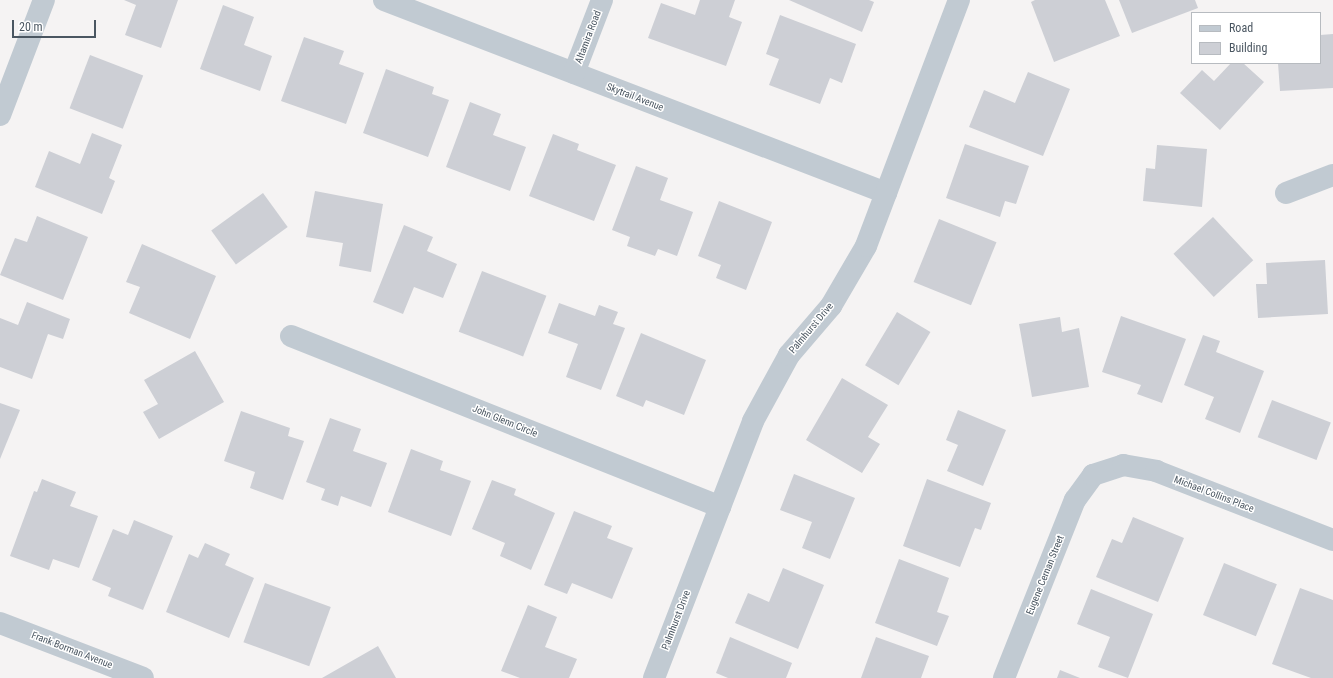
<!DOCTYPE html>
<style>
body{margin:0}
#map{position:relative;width:1333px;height:678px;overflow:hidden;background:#f5f3f3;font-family:"Roboto Condensed",sans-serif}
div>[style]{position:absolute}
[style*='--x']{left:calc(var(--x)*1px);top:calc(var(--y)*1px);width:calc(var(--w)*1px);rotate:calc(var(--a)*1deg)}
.building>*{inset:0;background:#cdcfd5;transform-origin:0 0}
.street>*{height:22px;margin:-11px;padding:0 11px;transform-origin:11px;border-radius:11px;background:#c1cad2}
span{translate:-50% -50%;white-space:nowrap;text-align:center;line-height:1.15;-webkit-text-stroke:3px #fff;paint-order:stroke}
.street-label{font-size:10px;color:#4a5661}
.legend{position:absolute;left:1191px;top:12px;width:130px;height:52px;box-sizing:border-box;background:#fff;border:1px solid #b7bbc0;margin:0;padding:5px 7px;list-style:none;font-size:12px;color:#4a5661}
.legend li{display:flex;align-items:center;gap:8px;height:20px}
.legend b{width:20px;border:1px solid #b7bbc0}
.scale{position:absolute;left:12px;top:20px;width:84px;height:18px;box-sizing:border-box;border:2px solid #4a5661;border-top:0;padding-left:5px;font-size:12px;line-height:14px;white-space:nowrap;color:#4a5661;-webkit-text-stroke:3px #fff;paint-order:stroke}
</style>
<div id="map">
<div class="building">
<i style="clip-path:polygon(124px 0,178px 0,161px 48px,125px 35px,136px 5px)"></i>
<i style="clip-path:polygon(700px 0,735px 0,729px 17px,742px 22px,726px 66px,648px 38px,661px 3px,695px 15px)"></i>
<i style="clip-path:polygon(789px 0,869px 0,874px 2px,862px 32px)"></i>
<i style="clip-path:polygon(1035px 0,1105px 0,1120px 36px,1054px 62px,1031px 2px)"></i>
<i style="clip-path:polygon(1119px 0,1195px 0,1198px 8px,1132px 33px)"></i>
<i style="clip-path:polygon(223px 5px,254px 17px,244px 45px,272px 56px,260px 91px,200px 69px)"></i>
<i style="clip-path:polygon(780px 15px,856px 44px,842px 83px,830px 78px,820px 104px,769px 85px,779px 59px,766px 54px)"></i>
<i style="clip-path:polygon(1333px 34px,1333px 88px,1280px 91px,1278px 63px,1320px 63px,1320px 35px)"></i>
<i style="clip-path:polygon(304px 37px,344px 51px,339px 64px,364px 73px,346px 124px,281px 101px)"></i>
<i style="left:90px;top:55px;width:57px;height:57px;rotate:21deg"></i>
<i style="clip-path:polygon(1231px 63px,1243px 63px,1264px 82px,1220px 130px,1180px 93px,1202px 70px,1214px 81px)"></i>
<i style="clip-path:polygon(386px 69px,434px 87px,432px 94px,449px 100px,428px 157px,363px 133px)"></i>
<i style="clip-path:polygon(1028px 72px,1070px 89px,1043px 156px,969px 127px,984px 90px,1015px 103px)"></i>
<i style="clip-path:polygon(470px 102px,501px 114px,493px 135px,526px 147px,510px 191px,446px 167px)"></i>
<i style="clip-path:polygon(92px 133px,122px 145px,109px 178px,115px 181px,102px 214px,35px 187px,49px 151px,80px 164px)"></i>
<i style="clip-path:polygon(553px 134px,579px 144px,577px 150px,616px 165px,594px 221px,529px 196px)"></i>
<i style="clip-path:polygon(965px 144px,1029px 166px,1016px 204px,1005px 201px,1000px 217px,946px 198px)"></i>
<i style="clip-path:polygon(1157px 145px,1207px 149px,1202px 207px,1143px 201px,1146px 168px,1155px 169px)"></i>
<i style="clip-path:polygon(636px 166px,668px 178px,660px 200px,693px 212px,677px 256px,658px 249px,655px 256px,627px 246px,630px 237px,612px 230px)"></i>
<i style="clip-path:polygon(315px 191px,383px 204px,371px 272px,339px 266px,343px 243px,306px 237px)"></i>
<i style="left:263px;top:193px;width:42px;height:64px;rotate:54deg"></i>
<i style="clip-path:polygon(719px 201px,772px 222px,746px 290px,716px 278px,721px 265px,698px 256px)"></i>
<i style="clip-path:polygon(37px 216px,88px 237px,63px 300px,0 275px,15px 238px,27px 242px)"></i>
<i style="left:1213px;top:217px;width:59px;height:54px;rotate:47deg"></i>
<i style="left:939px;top:219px;width:62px;height:68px;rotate:22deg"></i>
<i style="clip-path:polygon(404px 225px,433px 237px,427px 251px,457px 264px,443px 298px,414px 287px,403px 314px,373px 302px)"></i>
<i style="clip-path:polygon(142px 244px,216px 276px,190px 339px,129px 313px,140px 287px,126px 282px)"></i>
<i style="clip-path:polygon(1325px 260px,1328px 314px,1258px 318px,1256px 284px,1267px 284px,1266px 263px)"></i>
<i style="left:482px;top:271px;width:69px;height:65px;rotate:21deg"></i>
<i style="clip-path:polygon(27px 302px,70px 319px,63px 339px,48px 334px,32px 379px,0 367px,0 318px,18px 325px)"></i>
<i style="clip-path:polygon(559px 303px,595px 316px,599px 305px,618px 312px,613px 324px,625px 328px,601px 390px,566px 377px,578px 344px,548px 333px)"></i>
<i style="left:897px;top:312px;width:39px;height:62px;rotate:31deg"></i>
<i style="clip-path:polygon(1121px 316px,1186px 339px,1162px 403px,1137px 394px,1141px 385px,1102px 372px)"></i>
<i style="clip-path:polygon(1060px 317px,1062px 332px,1079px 328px,1089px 387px,1032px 397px,1019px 324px)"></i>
<i style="clip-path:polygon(641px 333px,706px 360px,684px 415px,646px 400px,643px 407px,616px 396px)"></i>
<i style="clip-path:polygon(1203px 335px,1220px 341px,1216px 352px,1264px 371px,1240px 433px,1205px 419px,1214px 397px,1184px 385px)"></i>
<i style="clip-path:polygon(195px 351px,224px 402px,159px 439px,143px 412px,158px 404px,144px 380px)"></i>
<i style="clip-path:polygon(842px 378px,888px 405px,868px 437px,880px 444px,862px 473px,806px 440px)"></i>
<i style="left:1272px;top:400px;width:63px;height:40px;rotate:21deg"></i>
<i style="clip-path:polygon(0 403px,20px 410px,0 459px)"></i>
<i style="clip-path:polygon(958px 410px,1006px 430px,983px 486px,947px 471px,958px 445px,946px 440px)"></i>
<i style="clip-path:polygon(241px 411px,290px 428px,288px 436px,304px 441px,283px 500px,250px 488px,255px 472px,224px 461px)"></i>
<i style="clip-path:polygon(330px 418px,361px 429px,353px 451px,387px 463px,371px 507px,341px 496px,338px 506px,321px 500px,325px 489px,306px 482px)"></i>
<i style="clip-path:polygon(411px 449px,443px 461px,440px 470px,471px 481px,451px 536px,388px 512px)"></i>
<i style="clip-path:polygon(794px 474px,855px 498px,830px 559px,802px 548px,812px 522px,780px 510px)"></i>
<i style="clip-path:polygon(42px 479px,76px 492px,70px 506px,98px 516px,79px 568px,53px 559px,49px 570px,10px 556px,34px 491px,37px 492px)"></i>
<i style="clip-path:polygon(927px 479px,991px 503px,981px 530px,975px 528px,960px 567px,903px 546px)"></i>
<i style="clip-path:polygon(492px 480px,516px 489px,514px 495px,555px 513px,531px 570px,500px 556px,505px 543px,472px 529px)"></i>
<i style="clip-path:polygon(574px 511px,612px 526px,607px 538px,633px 548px,612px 599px,572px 583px,567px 594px,544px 585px)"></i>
<i style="clip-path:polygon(1133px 517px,1184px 538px,1158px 602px,1096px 577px,1112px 539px,1122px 543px)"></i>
<i style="clip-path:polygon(134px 520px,173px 536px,143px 610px,108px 596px,111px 588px,92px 580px,113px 529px,128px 535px)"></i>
<i style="clip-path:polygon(205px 543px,230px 554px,225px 565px,254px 578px,229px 638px,166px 612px,189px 554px,198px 558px)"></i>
<i style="clip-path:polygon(899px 559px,949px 578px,937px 612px,949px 616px,937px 646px,875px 623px)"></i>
<i style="left:1224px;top:563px;width:57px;height:56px;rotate:22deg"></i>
<i style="clip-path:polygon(783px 568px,824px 585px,798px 649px,735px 623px,748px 593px,769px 602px)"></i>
<i style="left:265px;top:583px;width:70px;height:63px;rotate:20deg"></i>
<i style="clip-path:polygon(1300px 588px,1333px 600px,1333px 678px,1311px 678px,1272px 664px)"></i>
<i style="clip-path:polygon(1091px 589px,1153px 614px,1128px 678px,1098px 667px,1110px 637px,1077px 624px)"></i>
<i style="clip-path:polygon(528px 605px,557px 617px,545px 647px,577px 659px,569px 678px,520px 678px,501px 671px)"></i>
<i style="clip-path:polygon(730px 637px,792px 663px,786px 678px,728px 678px,716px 673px)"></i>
<i style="clip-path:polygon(876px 637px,929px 656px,921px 678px,861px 678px)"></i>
<i style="clip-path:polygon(378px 646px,396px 678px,322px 678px)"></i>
<i style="clip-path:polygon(1060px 670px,1080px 678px,1057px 678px)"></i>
</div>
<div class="street">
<i style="--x:384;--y:0;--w:538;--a:21.03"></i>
<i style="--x:574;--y:73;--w:78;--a:-69"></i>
<i style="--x:0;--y:115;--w:123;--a:-69.1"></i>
<i style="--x:1286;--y:193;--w:50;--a:-21"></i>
<i style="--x:291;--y:336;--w:462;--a:21.7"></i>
<i style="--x:0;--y:623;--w:153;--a:21"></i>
<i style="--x:654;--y:678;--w:275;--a:-68.9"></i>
<i style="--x:753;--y:421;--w:75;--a:-61.4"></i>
<i style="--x:789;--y:355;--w:65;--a:-49.4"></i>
<i style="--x:831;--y:306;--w:69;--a:-59.7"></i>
<i style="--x:866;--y:246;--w:263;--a:-69.3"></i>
<i style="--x:1004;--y:678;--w:192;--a:-68.3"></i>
<i style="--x:1075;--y:500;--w:31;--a:-54"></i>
<i style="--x:1093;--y:475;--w:32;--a:-18"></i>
<i style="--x:1123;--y:465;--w:34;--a:10"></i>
<i style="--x:1156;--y:471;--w:190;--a:21.3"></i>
</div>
<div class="street-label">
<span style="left:588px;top:37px;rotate:-69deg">Altamira Road</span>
<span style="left:635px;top:97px;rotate:21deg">Skytrail Avenue</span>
<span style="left:811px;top:328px;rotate:-50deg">Palmhurst Drive</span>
<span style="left:505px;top:421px;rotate:22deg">John Glenn Circle</span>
<span style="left:1214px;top:494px;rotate:21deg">Michael Collins Place</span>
<span style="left:1045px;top:575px;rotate:-68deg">Eugene Cernan Street</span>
<span style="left:676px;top:620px;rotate:-69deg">Palmhurst Drive</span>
<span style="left:72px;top:650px;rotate:21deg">Frank Borman Avenue</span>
</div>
<ul class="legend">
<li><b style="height:5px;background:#c1cad2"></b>Road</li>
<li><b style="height:11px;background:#cdcfd5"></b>Building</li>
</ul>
<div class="scale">20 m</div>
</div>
